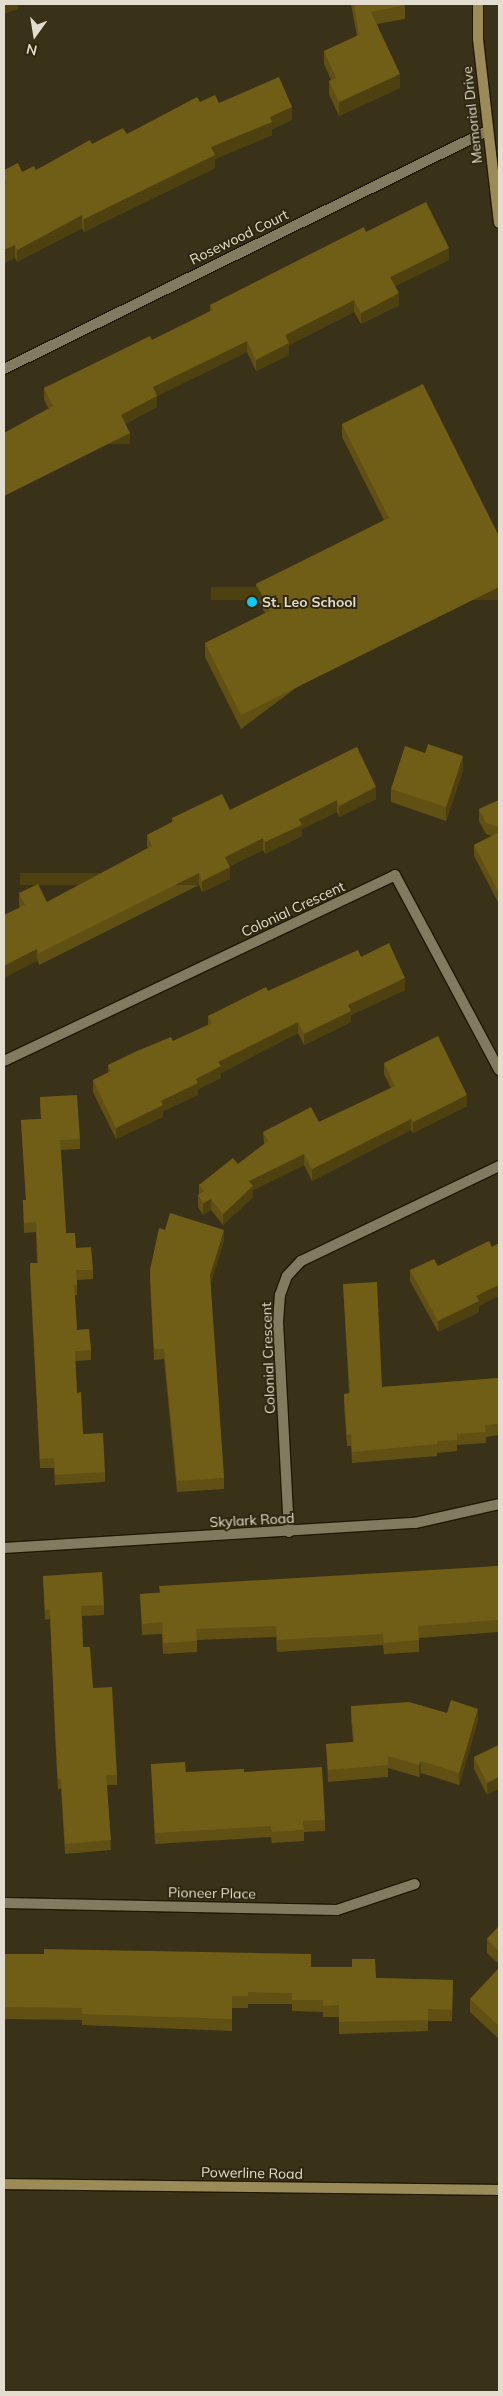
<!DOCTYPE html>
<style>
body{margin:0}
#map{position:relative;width:503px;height:2396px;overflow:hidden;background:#393118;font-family:Mulish,sans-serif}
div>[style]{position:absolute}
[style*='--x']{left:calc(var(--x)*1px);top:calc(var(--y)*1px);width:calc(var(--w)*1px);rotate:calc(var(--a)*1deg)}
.roads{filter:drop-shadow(1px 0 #201902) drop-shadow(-1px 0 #201902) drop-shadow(0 1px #201902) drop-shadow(0 -1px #201902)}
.minor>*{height:10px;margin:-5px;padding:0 5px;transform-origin:5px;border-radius:5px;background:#837b60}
.secondary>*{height:10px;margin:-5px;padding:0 5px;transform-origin:5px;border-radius:5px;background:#9a8b59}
.wall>*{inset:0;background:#605013}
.shaded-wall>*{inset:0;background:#4e410f;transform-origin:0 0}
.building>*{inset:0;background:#705d16}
.dots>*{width:14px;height:14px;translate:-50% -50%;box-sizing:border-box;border:2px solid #2f270e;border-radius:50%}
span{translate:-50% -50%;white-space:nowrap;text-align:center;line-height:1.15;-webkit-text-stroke:4px #2f270e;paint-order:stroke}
.street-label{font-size:14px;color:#e2ddce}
.poi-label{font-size:14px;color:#e2ddce;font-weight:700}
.left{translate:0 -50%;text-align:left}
.frame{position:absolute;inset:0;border:5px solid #e2ddce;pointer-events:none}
.north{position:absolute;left:10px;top:10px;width:50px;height:50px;-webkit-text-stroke:4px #2f270e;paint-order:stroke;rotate:193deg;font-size:14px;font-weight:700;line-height:20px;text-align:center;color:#e2ddce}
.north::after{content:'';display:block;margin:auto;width:18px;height:22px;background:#e2ddce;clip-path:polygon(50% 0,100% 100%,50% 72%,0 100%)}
</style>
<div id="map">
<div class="roads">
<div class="minor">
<i style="--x:4;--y:369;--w:538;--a:-26.23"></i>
<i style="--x:4;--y:1061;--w:433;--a:-25.4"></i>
<i style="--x:395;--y:875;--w:221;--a:61.9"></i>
<i style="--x:289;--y:1532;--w:210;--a:-93"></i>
<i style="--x:278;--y:1322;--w:27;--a:-86"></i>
<i style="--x:280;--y:1295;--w:20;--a:-70"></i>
<i style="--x:287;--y:1276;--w:21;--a:-47"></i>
<i style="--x:301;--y:1261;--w:220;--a:-25.6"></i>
<i style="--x:4;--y:1548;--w:412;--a:-3.5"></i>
<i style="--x:415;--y:1523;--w:86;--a:-12.7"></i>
<i style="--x:4;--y:1903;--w:333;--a:1.2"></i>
<i style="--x:337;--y:1910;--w:82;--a:-18.4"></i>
</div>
<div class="secondary">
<i style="--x:478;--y:4;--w:35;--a:90"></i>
<i style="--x:478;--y:39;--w:185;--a:83.5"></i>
<i style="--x:4;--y:2184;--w:495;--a:0.7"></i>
</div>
</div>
<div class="wall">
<i style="clip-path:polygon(351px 4px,405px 4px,405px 19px,377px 24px,400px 88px,339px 116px,329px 94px,329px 81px,331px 80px,324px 64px,324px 51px,357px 36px)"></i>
<i style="clip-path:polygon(200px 102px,219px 103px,292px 120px,272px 129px,272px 135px,215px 159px,215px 168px,84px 232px,82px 228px,17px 262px,15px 258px,4px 263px,4px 178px,22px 172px,36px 170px,92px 144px,127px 134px)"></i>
<i style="clip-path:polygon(366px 232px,449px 260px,395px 286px,399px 305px,361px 324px,354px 312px,289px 345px,289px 355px,256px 371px,247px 352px,157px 396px,157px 407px,125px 424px,130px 444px,48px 408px,44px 399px,44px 388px,152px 340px,210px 311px,210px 305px)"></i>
<i style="clip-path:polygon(342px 424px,499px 536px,241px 729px,205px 657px,205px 643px,265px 613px,256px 597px,256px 584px,384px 520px,342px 437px)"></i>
<i style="clip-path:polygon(357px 747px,376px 799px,339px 817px,337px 812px,302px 829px,302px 836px,265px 854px,263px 850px,230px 866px,230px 879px,202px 892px,199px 885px,39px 965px,19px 905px,19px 893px,47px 902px,148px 848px,147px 846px,147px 835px,172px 822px,172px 818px,230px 810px)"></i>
<i style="clip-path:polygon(463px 770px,446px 821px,391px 802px,391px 789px)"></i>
<i style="clip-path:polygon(499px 800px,499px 904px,474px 856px,474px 845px,492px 836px,486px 834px,479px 821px,479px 809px)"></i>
<i style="clip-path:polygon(361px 957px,405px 990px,351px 1015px,351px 1022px,304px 1045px,298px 1033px,221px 1073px,221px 1078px,198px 1089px,198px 1095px,163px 1111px,163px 1117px,116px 1139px,93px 1092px,93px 1080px,108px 1073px,108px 1065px,173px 1041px,208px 1025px,208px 1016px,268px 991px)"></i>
<i style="clip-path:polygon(384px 1063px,467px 1106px,413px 1133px,411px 1130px,312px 1181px,304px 1165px,253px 1190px,253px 1197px,223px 1225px,211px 1210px,203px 1215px,198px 1207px,198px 1195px,199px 1194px,199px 1185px,238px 1164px,264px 1144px,263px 1132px,319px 1122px,391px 1088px,384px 1074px)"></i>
<i style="clip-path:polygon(40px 1097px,80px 1139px,80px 1149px,61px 1150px,66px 1233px,76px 1248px,93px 1270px,93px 1279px,77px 1280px,77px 1295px,75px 1295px,77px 1330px,91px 1350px,91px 1360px,75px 1361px,77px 1393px,83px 1434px,105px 1472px,105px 1482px,55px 1485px,54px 1468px,40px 1468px,30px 1273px,30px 1263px,37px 1263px,36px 1232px,24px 1233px,23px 1200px,26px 1200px,21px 1120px,41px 1119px)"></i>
<i style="clip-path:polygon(165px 1230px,224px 1241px,210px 1284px,224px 1478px,224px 1489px,177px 1492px,164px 1359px,154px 1360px,150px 1281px,150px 1270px)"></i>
<i style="clip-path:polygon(492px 1247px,479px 1306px,479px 1312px,438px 1332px,410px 1281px,410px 1270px,438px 1266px)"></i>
<i style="clip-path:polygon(343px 1284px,382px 1387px,499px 1378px,499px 1435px,486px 1437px,486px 1443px,457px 1445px,457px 1451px,437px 1453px,437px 1456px,352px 1463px,351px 1446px,347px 1446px,344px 1406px,344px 1394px,349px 1394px)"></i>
<i style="clip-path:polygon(499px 1566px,499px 1632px,419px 1638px,419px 1652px,384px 1654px,383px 1645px,277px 1652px,276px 1637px,197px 1640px,197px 1652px,163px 1654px,162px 1634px,142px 1635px,140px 1594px)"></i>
<i style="clip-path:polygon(43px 1576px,104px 1605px,104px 1615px,82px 1616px,83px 1647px,93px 1688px,117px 1775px,117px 1785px,107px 1785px,111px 1850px,65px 1854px,61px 1789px,58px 1789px,56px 1756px,50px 1619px,45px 1620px)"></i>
<i style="clip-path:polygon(351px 1706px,447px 1713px,478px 1721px,459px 1785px,421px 1773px,419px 1777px,388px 1768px,388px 1777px,328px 1782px,326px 1744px,353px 1742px,351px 1718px)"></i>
<i style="clip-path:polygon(499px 1745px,487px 1795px,474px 1769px,474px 1757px)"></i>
<i style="clip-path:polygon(151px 1764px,186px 1772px,244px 1772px,325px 1820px,325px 1831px,304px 1832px,304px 1841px,272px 1843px,271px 1837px,155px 1844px)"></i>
<i style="clip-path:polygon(499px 1926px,499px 1964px,487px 1953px,487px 1939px)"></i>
<i style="clip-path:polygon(4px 1954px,311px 1967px,376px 1978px,453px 1980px,452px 2021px,428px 2021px,428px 2031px,339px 2034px,339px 2017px,323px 2017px,323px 2012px,292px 2011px,292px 2004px,248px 2004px,248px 2008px,232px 2008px,232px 2031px,82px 2025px,82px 2020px,4px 2019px)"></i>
<i style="clip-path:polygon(499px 1968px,499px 2039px,470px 2012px,470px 1999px)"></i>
</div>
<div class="shaded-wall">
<i style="clip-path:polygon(4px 4px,18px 4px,18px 9px,4px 14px)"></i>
<i style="clip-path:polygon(400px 74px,400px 88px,339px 116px,339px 102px)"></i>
<i style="clip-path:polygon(292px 107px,292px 120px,272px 129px,272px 135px,215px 159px,215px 168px,84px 232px,84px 219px,211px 147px,270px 117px)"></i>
<i style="clip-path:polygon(82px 215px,82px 228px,17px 262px,17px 250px)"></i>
<i style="clip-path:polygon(15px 245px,15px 258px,4px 263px,4px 250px)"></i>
<i style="clip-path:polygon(449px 248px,449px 260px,390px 288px,390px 277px)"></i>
<i style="clip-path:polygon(399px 293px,399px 305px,361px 324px,361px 313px)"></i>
<i style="clip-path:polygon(354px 300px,354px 312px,289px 345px,289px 355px,256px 371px,256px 360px,285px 335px)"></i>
<i style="clip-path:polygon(247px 341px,247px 352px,157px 396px,157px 407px,121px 426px,121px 415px,153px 387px)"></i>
<i style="left:130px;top:433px;width:11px;height:141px;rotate:90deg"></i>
<i style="left:499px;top:587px;width:13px;height:288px;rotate:90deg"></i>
<i style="clip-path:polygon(463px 756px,463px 770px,446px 821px,446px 807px)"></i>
<i style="clip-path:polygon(376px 787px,376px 799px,339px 817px,339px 806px)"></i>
<i style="clip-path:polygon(337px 800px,337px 812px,302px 829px,302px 836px,265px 854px,265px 842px,299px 819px)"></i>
<i style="clip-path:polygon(263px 838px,263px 850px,225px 868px,225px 857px)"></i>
<i style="clip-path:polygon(230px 867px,230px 879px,202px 892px,202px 881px)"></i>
<i style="left:199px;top:873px;width:12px;height:179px;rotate:90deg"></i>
<i style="clip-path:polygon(37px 949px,37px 961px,4px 978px,4px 966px)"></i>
<i style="clip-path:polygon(405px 978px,405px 990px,351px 1015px,351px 1022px,304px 1045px,304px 1034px,348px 1005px)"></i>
<i style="clip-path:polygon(298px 1022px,298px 1033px,221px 1073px,221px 1078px,198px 1089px,198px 1095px,163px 1111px,163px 1117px,116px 1139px,116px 1128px,196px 1079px,218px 1062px)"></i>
<i style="clip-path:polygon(467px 1095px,467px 1106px,413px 1133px,413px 1122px)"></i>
<i style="clip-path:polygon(411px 1119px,411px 1130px,312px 1181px,312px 1169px)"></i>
<i style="clip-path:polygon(304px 1154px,304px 1165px,253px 1190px,253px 1197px,223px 1225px,223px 1214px,249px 1181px)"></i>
<i style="clip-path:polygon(211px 1199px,211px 1210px,203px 1215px,203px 1203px)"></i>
<i style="clip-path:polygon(224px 1230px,224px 1241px,210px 1286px,210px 1275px)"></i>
<i style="clip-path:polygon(499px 1285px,499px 1296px,479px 1306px,479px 1312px,438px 1332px,438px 1321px,476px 1296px)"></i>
<i style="clip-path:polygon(478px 1709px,478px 1721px,459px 1785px,459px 1773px)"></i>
<i style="clip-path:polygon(421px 1761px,421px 1773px,419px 1777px,419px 1765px)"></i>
<i style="clip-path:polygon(499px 1777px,499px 1789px,487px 1795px,487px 1783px)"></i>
</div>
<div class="building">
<i style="clip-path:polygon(354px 4px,405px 4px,405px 5px,371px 12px,400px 74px,339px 102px,329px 81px,336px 78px,324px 51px,359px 35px)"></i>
<i style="clip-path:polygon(279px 77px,292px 107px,270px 117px,272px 122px,211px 147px,215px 155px,84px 219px,82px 215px,17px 250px,15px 245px,4px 250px,4px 184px,6px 183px,4px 178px,4px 170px,18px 163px,22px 172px,34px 166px,36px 170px,90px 140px,92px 144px,123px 128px,127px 134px,197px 97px,200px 102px,215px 95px,219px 103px)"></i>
<i style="clip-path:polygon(426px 202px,449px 248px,390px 277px,399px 293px,361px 313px,354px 300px,285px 335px,289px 343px,256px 360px,247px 341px,153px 387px,157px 396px,121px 415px,130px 433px,4px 496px,4px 433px,53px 406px,44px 388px,150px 336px,152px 340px,213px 310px,210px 305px,364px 227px,366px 232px)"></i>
<i style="clip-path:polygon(423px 384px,499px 536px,499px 587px,241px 715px,205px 643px,270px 611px,256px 584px,389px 518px,342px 424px)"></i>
<i style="clip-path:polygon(428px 744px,463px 756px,446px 807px,391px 789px,405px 746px,425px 753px)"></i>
<i style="clip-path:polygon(357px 747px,376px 787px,339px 806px,337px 800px,299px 819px,302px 825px,265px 842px,263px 838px,225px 857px,230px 867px,202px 881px,199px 873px,39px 953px,37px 949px,4px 966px,4px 915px,25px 905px,19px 893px,38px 884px,47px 902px,152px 846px,147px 835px,174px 821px,172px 818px,222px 794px,230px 810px)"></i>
<i style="clip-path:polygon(499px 800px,499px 827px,486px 823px,479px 809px)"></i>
<i style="clip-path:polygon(499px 832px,499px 893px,474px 845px)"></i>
<i style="clip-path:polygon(389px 943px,405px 978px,348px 1005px,351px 1011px,304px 1034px,298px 1022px,218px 1062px,221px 1066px,196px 1079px,198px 1083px,161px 1101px,163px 1105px,116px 1128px,93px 1080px,111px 1071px,108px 1065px,137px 1051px,171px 1037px,173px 1041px,212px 1023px,208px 1016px,266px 987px,268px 991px,358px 950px,361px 957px)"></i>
<i style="clip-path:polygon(438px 1036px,467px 1095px,413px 1122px,411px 1119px,312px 1169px,304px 1154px,249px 1181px,253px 1186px,223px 1214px,211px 1199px,203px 1203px,198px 1195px,204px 1191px,199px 1185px,233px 1158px,238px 1164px,268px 1141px,263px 1132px,311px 1107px,319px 1122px,395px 1086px,384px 1063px)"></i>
<i style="clip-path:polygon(77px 1095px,80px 1139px,60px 1140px,66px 1233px,75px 1233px,76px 1248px,91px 1247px,93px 1270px,76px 1270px,77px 1285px,74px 1285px,77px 1330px,89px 1329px,91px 1350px,75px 1351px,77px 1393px,81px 1392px,83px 1434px,103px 1433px,105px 1472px,55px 1475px,54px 1458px,40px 1459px,30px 1263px,38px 1263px,36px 1222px,24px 1223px,23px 1200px,26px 1200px,21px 1120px,41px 1119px,40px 1097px)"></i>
<i style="clip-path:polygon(170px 1213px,224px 1230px,210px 1275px,224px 1478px,177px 1481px,164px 1349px,154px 1349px,150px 1270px,159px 1228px,165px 1230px)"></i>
<i style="clip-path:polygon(489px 1241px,492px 1247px,499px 1243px,499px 1285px,476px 1296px,479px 1301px,438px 1321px,410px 1270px,434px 1259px,438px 1266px)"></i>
<i style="clip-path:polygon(377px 1282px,382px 1387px,499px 1378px,499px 1424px,485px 1425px,486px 1432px,457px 1434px,457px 1440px,437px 1441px,437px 1444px,352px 1452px,351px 1434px,347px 1435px,344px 1394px,350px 1393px,343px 1284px)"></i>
<i style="clip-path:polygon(499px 1566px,499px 1620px,418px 1626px,419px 1640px,384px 1643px,383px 1634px,277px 1640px,276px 1626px,196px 1629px,197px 1641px,163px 1643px,162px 1622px,142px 1624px,140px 1594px,160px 1593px,159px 1586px)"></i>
<i style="clip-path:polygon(102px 1572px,104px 1605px,81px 1606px,83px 1647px,90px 1647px,93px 1688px,112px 1687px,117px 1775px,106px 1775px,111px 1840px,65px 1844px,61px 1779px,58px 1779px,56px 1746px,50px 1610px,45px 1610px,43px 1576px)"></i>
<i style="clip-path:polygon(451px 1700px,478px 1709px,459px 1773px,421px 1761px,419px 1765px,388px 1756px,388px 1765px,328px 1770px,326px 1744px,354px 1742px,351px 1706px,409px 1702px,447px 1713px)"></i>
<i style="clip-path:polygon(499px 1745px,499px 1777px,487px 1783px,474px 1757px)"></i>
<i style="clip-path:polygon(185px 1762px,186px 1772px,244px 1769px,244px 1772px,322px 1767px,325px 1820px,303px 1821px,304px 1830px,272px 1832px,271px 1826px,155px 1833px,151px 1764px)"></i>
<i style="clip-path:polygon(499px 1926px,499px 1951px,487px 1939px)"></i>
<i style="clip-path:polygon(44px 1949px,311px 1954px,311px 1967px,352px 1967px,352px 1959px,375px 1959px,376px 1978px,453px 1980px,452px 2010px,428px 2009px,428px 2020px,339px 2022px,339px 2005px,323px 2006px,323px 2000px,292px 2000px,292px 1993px,248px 1992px,248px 1996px,232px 1996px,232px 2019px,82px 2014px,82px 2008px,4px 2007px,4px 1954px,44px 1954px)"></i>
<i style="clip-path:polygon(499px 1968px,499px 2026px,470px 1999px)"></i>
</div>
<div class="dots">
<i style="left:252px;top:602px;background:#0ecafa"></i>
</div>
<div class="street-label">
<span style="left:472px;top:115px;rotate:-96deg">Memorial Drive</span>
<span style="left:239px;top:237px;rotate:-26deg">Rosewood Court</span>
<span style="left:293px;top:909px;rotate:-25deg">Colonial Crescent</span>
<span style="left:268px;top:1358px;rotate:-92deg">Colonial Crescent</span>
<span style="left:252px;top:1520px;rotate:-3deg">Skylark Road</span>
<span style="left:212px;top:1893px;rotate:1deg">Pioneer Place</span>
<span style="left:252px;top:2173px;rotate:1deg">Powerline Road</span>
</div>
<div class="poi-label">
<span class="left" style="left:262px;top:602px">St. Leo School</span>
</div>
<div class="frame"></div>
<div class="north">N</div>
</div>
